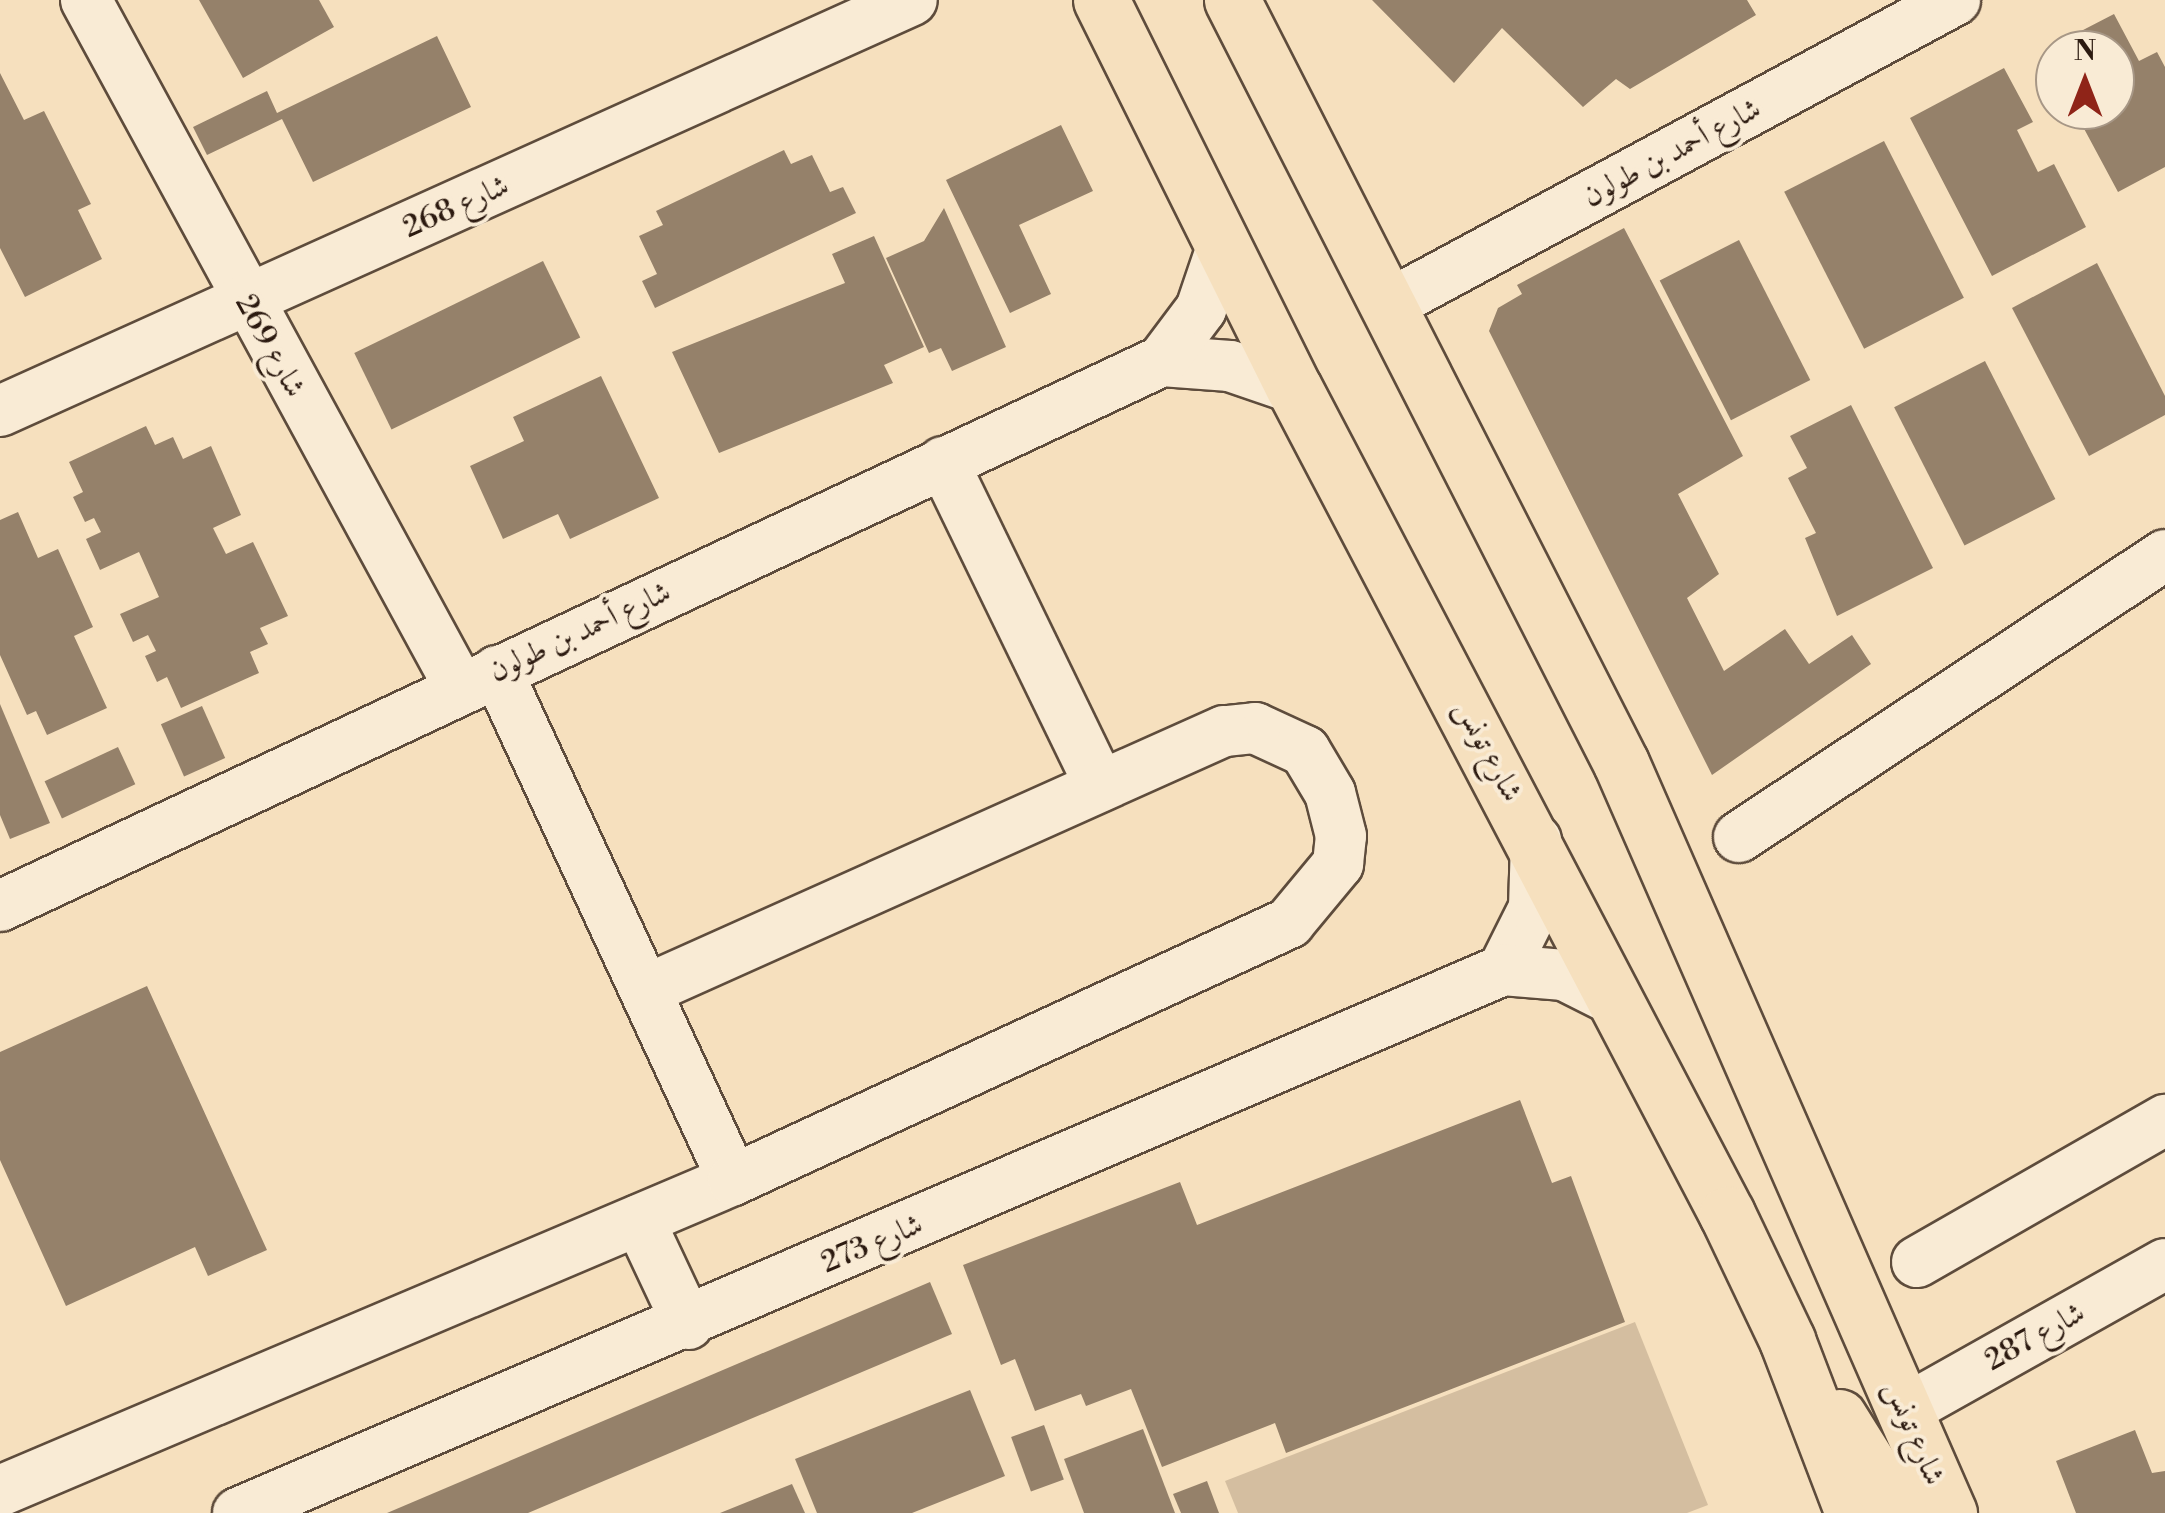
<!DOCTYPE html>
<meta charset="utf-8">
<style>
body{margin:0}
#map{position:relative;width:2165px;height:1513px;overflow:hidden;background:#f6e0be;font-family:"Libre Bodoni",Amiri,serif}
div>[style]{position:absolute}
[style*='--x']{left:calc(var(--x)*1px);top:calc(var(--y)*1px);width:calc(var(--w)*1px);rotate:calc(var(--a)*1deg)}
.green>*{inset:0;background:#d4bea0}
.building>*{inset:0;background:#95816a;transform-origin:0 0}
.roads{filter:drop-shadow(2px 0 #5e4c3c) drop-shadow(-2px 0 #5e4c3c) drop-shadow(0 2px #5e4c3c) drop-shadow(0 -2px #5e4c3c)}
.minor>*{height:50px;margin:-25px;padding:0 25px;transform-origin:25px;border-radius:25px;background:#f9ebd5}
.major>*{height:55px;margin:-27.5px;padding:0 27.5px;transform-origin:27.5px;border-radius:27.5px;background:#f6e0be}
span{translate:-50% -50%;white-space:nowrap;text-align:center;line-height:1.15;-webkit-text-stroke:8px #f9ebd5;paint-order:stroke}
.street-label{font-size:30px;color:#2c1a10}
.north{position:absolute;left:2035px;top:30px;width:100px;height:100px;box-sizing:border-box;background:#f9ebd5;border:2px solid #a79786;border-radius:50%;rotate:0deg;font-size:28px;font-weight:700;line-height:40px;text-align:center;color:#2c1a10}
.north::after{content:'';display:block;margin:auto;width:35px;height:45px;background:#8f2418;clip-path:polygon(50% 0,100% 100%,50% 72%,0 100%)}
</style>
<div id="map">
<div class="green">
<i style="clip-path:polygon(1635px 1322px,1708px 1505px,1687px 1513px,1238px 1513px,1225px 1481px)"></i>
</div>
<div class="building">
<i style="clip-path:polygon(199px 0,319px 0,334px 27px,243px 78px)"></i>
<i style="clip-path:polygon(1372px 0,1747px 0,1756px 15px,1630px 89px,1616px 79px,1583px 107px,1502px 28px,1454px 83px)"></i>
<i style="clip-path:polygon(2114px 14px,2139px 61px,2157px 52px,2165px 67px,2165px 167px,2118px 192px,2074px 110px,2115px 110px,2115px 50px,2059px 50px,2056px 44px)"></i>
<i style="clip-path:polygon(437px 36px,471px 107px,313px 182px,282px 119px,207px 155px,193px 127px,267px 91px,277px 113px)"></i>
<i style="clip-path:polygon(2004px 68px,2033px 122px,2017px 130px,2038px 172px,2054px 164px,2086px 227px,1992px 276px,1910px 118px)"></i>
<i style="clip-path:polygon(0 73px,24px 120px,44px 111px,91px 204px,78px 210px,102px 259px,25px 297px,0 248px)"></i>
<i style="clip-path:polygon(1061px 125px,1093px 191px,1019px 225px,1051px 294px,1010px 313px,946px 180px)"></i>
<i style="left:1884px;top:141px;width:176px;height:112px;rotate:63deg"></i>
<i style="clip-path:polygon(784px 150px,791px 164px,812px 155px,830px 192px,843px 187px,856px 213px,655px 308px,642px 281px,657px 274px,639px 236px,663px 225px,656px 211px)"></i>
<i style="clip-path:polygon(944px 208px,1006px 347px,952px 371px,941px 348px,929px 353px,886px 258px,924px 241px)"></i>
<i style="clip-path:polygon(1624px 228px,1743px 456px,1678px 494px,1719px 574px,1687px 598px,1724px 671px,1785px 629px,1809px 664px,1852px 635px,1871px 664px,1712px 775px,1489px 331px,1498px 308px,1522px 294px,1517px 285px)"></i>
<i style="clip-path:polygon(874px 236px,924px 347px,884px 365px,893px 383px,719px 453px,672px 352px,845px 283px,832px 254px)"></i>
<i style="left:1739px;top:240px;width:157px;height:89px;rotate:63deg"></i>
<i style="left:543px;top:261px;width:85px;height:210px;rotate:64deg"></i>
<i style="clip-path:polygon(2097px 263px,2165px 396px,2165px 415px,2089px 456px,2012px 308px)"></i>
<i style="left:1985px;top:361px;width:155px;height:102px;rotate:63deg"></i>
<i style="clip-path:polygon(601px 376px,659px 498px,570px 539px,558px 514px,503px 539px,470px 466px,524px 441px,513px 417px)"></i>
<i style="clip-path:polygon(1851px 405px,1933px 568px,1837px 616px,1805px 538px,1816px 533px,1788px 478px,1807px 468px,1790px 436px)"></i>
<i style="clip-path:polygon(146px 426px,155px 445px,173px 437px,183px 459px,211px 446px,241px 515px,213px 528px,226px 554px,253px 542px,288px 616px,260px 628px,268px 644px,250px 652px,259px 673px,181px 708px,167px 677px,157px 682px,145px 656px,156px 651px,148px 635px,133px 642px,120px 614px,159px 597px,139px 552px,100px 570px,86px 539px,101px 532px,94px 518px,85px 522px,73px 497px,83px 492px,69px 462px)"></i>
<i style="clip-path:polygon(18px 512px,38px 558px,58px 549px,93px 627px,74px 636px,107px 708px,47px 735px,36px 711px,27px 715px,0 655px,0 520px)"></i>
<i style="clip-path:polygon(0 704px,50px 823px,10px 839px,0 815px)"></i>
<i style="left:202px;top:706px;width:57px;height:45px;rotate:66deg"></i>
<i style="left:118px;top:747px;width:41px;height:81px;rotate:65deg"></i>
<i style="clip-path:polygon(147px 986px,267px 1250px,208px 1276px,195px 1247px,66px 1306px,0 1160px,0 1052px)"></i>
<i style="clip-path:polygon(1520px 1100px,1552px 1183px,1571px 1176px,1625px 1322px,1286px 1453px,1275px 1423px,1162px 1467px,1131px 1389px,1086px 1406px,1081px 1394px,1035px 1411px,1015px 1359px,1001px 1365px,963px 1265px,1180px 1182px,1197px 1225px)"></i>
<i style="clip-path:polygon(930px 1282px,952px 1334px,528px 1513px,387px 1513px)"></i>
<i style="clip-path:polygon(970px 1390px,1005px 1476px,912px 1513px,817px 1513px,795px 1459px)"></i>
<i style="left:1044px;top:1425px;width:58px;height:35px;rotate:70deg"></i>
<i style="clip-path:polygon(1143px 1429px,1175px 1513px,1084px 1513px,1064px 1459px)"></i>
<i style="clip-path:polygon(2135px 1430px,2152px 1473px,2165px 1471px,2165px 1513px,2076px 1513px,2056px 1461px)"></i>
<i style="clip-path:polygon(1207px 1481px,1219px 1513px,1181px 1513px,1173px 1494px)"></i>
<i style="clip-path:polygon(792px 1484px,805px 1513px,720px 1513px)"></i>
</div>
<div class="roads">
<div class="minor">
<i style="--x:86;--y:0;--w:783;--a:61.47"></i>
<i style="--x:1388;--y:305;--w:644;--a:-28.28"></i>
<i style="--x:1162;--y:361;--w:68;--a:4.2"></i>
<i style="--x:1230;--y:366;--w:68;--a:19"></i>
<i style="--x:0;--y:411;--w:1000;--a:-24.26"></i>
<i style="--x:943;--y:462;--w:360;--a:64.1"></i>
<i style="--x:497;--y:671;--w:561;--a:65.13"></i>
<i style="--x:1739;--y:837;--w:511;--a:-33.5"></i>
<i style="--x:0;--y:906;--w:1283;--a:-25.13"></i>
<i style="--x:1162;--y:361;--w:65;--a:-53.1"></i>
<i style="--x:1201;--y:309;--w:65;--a:-71.3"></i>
<i style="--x:1503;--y:970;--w:69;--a:-63.4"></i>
<i style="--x:1534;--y:908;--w:68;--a:-88.3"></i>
<i style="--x:639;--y:1220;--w:115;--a:64.8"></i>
<i style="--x:1917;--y:1262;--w:286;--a:-29.8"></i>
<i style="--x:1905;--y:1410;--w:298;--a:-29.3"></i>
<i style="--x:0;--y:1491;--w:796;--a:-22.99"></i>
<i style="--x:733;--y:1180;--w:613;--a:-24.81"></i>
<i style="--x:1289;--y:923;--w:77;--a:-50.3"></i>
<i style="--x:1338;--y:864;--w:28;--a:-84"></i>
<i style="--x:1341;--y:836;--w:44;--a:-104.3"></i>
<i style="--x:1330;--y:793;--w:49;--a:-120.8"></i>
<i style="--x:1305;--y:751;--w:55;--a:-155.3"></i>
<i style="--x:1255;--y:728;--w:31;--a:174"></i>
<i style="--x:1224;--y:731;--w:633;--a:155.86"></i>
<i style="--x:238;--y:1513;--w:1377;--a:-23.23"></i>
<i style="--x:1503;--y:970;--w:61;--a:4.7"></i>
<i style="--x:1564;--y:975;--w:60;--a:26.6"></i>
</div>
<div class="major">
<i style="--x:1101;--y:0;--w:433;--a:63.6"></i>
<i style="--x:1294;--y:388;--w:933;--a:62.34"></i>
<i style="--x:1727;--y:1214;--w:140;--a:64.5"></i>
<i style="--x:1787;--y:1340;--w:185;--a:69.1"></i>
<i style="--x:1232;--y:0;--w:856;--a:62.99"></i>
<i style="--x:1621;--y:763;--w:819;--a:66.38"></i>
<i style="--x:1839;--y:1417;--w:113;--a:58"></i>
</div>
</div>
<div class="street-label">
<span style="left:1672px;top:153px;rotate:-28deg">شارع أحمد بن طولون</span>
<span style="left:456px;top:207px;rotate:-24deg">شارع 268</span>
<span style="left:270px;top:346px;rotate:61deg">شارع 269</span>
<span style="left:580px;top:632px;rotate:-25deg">شارع أحمد بن طولون</span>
<span style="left:1488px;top:751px;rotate:62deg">شارع تونس</span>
<span style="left:872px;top:1244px;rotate:-23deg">شارع 273</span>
<span style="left:2035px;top:1337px;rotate:-29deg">شارع 287</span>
<span style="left:1914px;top:1433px;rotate:67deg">شارع تونس</span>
</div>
<div class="north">N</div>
</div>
